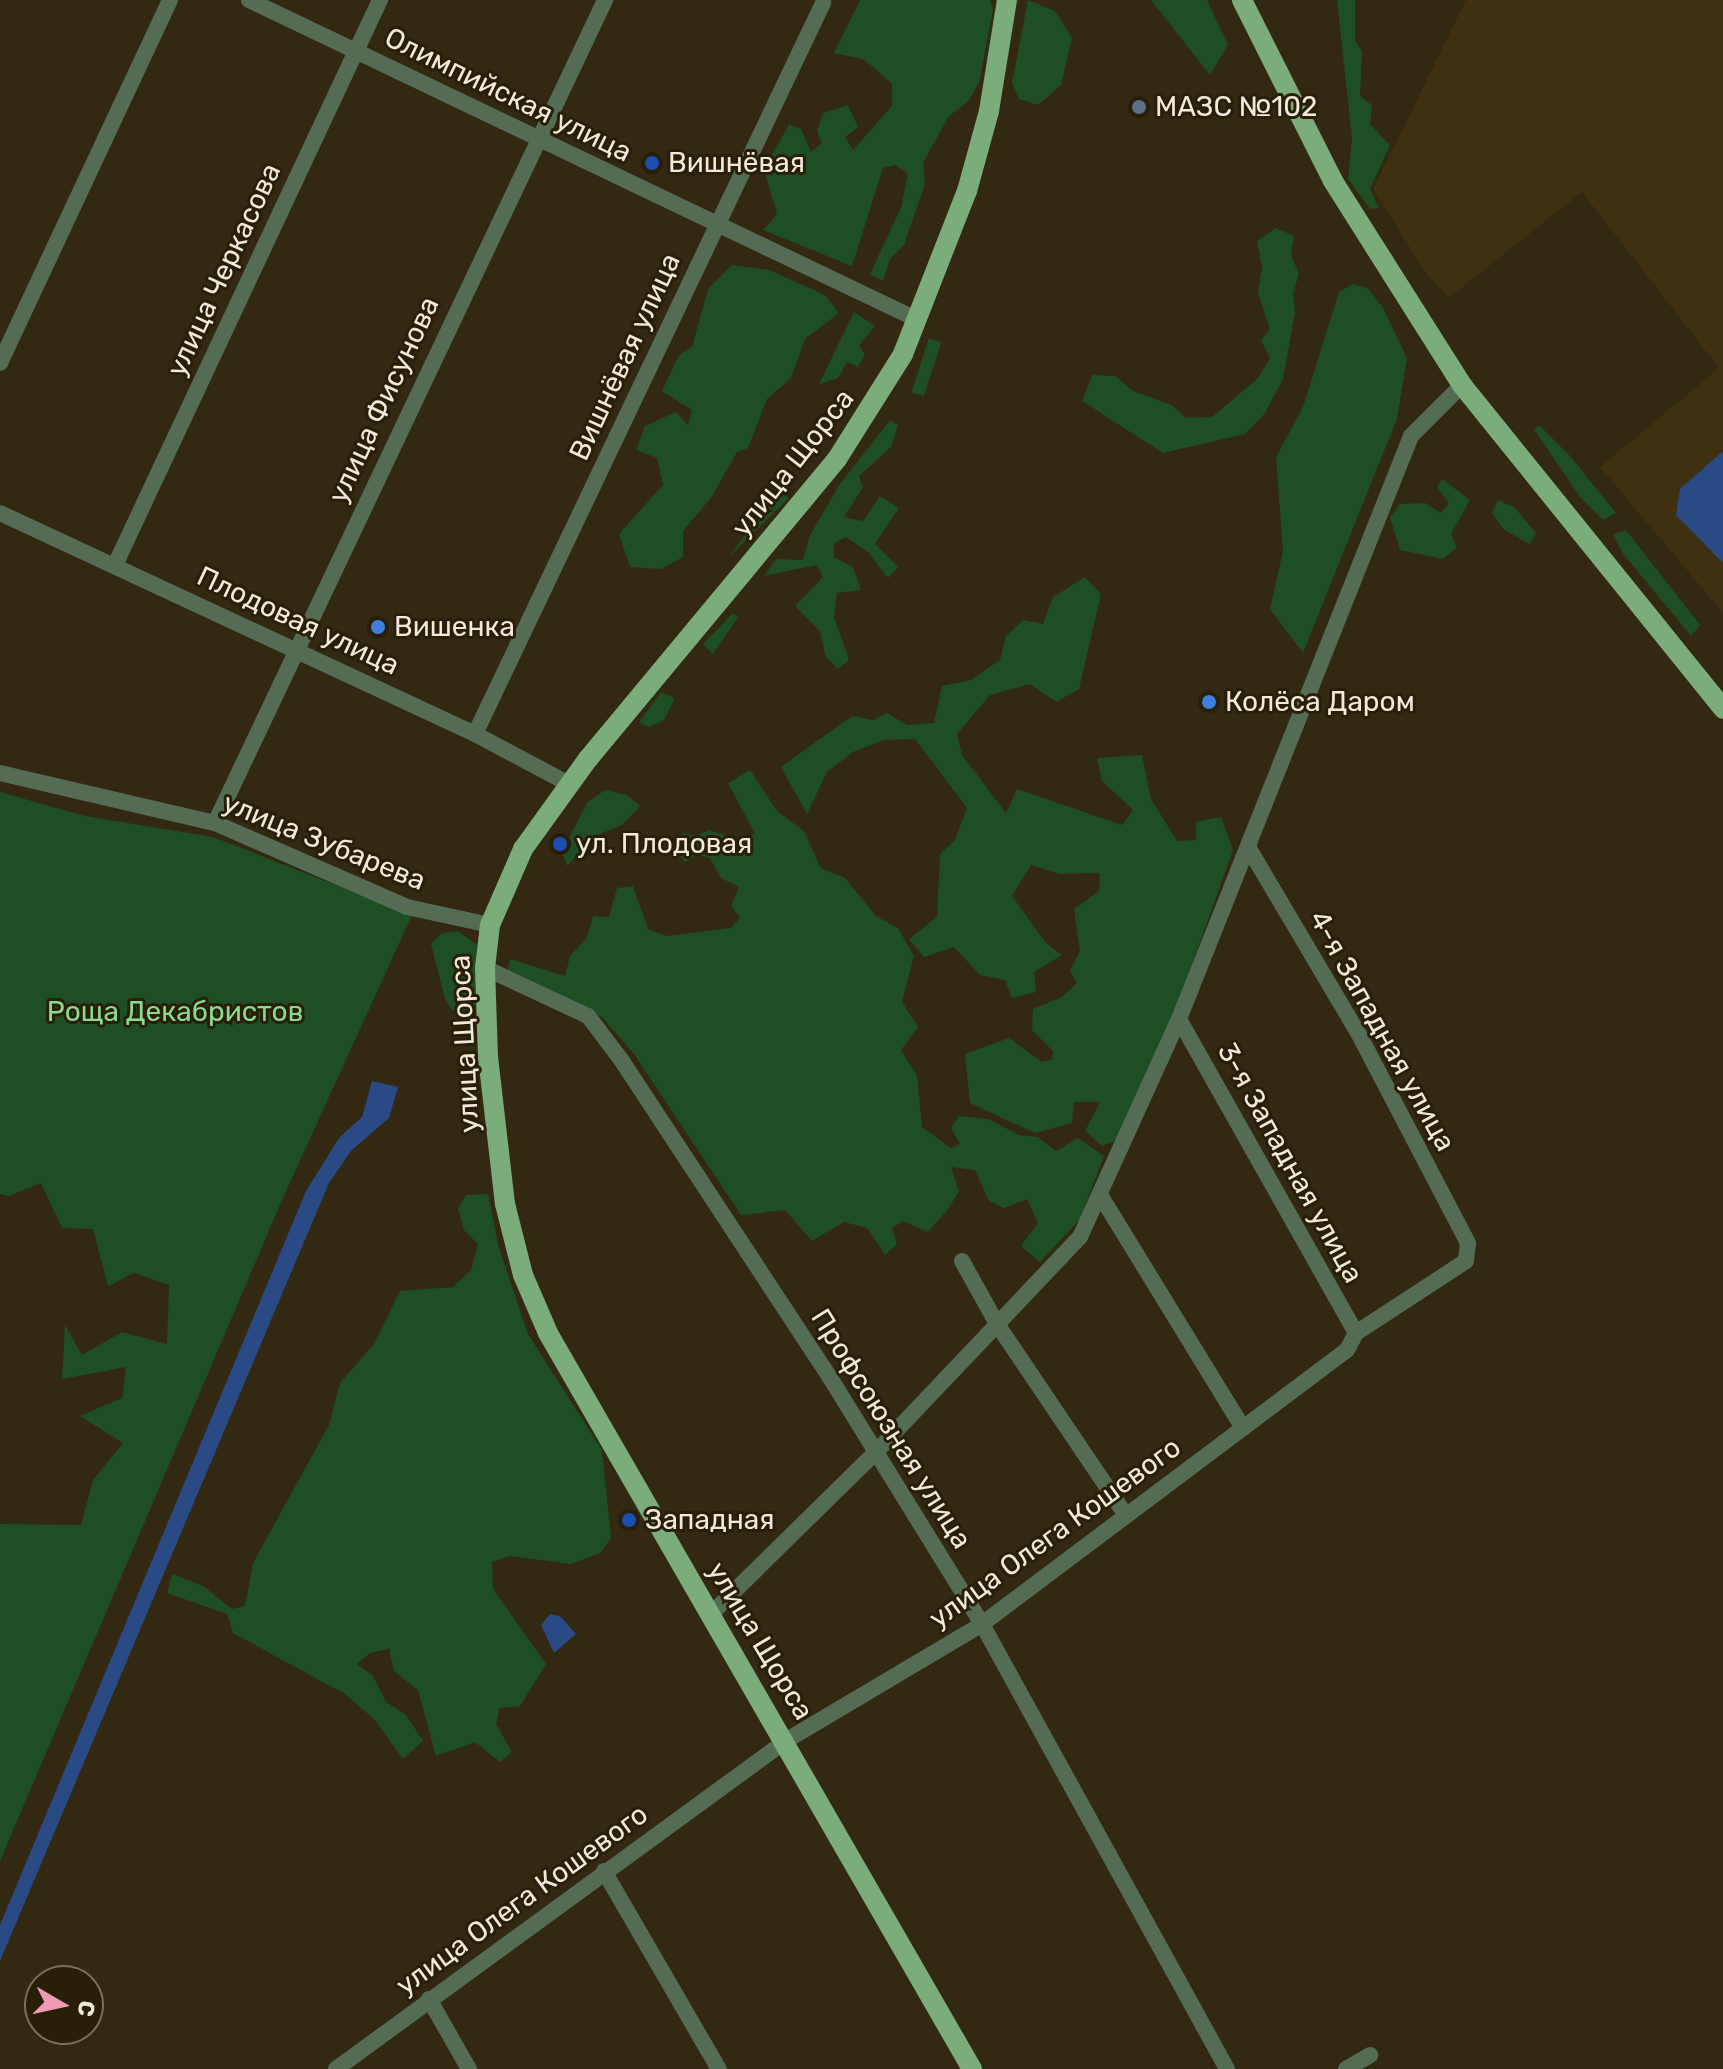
<!DOCTYPE html>
<meta charset="utf-8">
<style>
body{margin:0}
#map{position:relative;width:1723px;height:2069px;overflow:hidden;background:#332812;font-family:Rubik,sans-serif}
div>[style]{position:absolute}
[style*='--x']{left:calc(var(--x)*1px);top:calc(var(--y)*1px);width:calc(var(--w)*1px);rotate:calc(var(--a)*1deg)}
.built>*{inset:0;background:#3f3012}
.green>*{inset:0;background:#1e4e23;transform-origin:0 0}
.water>*{inset:0;background:#294a84}
.minor>*{height:16px;margin:-8px;padding:0 8px;transform-origin:8px;border-radius:8px;background:#546c54}
.major>*{height:20px;margin:-10px;padding:0 10px;transform-origin:10px;border-radius:10px;background:#7bad7c}
.dots>*{width:22px;height:22px;translate:-50% -50%;box-sizing:border-box;border:4px solid #291e08;border-radius:50%}
span{translate:-50% -50%;white-space:nowrap;text-align:center;line-height:1.15;-webkit-text-stroke:6px #291e08;paint-order:stroke}
.street-label{font-size:28px;color:#f1e9dc}
.poi-label{font-size:28px;color:#f1e9dc}
.left{translate:0 -50%;text-align:left}
.park-label{font-size:28px;color:#89dc8e}
.north{position:absolute;left:24px;top:1965px;width:80px;height:80px;box-sizing:border-box;background:#291e08;border:2px solid #796f5d;border-radius:50%;rotate:99deg;font-size:22px;font-weight:700;line-height:32px;text-align:center;color:#f1e9dc}
.north::after{content:'';display:block;margin:auto;width:28px;height:36px;background:#f09ab6;clip-path:polygon(50% 0,100% 100%,50% 72%,0 100%)}
</style>
<div id="map">
<div class="built">
<i style="clip-path:polygon(1466px 0,1723px 0,1723px 613px,1600px 467px,1719px 368px,1582px 192px,1449px 298px,1426px 273px,1373px 189px)"></i>
</div>
<div class="green">
<i style="clip-path:polygon(860px 0,990px 0,993px 10px,979px 83px,968px 102px,949px 116px,923px 163px,925px 184px,904px 245px,890px 259px,883px 281px,870px 274px,901px 208px,908px 174px,895px 165px,883px 168px,852px 266px,763px 230px,777px 214px,764px 170px,789px 124px,801px 129px,811px 152px,822px 143px,817px 131px,823px 113px,848px 105px,858px 127px,845px 137px,853px 150px,892px 106px,892px 84px,877px 70px,863px 59px,834px 53px)"></i>
<i style="clip-path:polygon(1028px 0,1055px 11px,1072px 38px,1061px 85px,1038px 105px,1019px 99px,1012px 83px)"></i>
<i style="clip-path:polygon(1151px 0,1207px 0,1228px 45px,1210px 75px)"></i>
<i style="clip-path:polygon(1337px 0,1355px 0,1355px 41px,1362px 51px,1360px 96px,1372px 105px,1370px 124px,1390px 145px,1370px 189px,1379px 208px,1370px 209px,1348px 179px,1352px 139px)"></i>
<i style="clip-path:polygon(1276px 228px,1294px 236px,1291px 255px,1299px 274px,1293px 293px,1295px 312px,1283px 379px,1265px 413px,1245px 434px,1163px 453px,1082px 401px,1092px 375px,1115px 376px,1133px 391px,1172px 405px,1186px 418px,1212px 417px,1258px 378px,1270px 358px,1261px 340px,1270px 329px,1258px 293px,1262px 267px,1257px 241px)"></i>
<i style="clip-path:polygon(732px 265px,769px 270px,825px 295px,839px 313px,805px 339px,791px 378px,767px 399px,748px 448px,737px 452px,711px 498px,683px 531px,683px 557px,661px 569px,630px 567px,619px 534px,663px 485px,657px 458px,636px 450px,645px 426px,676px 412px,688px 425px,692px 410px,662px 391px,679px 355px,692px 347px,708px 289px)"></i>
<i style="clip-path:polygon(1353px 284px,1367px 288px,1382px 306px,1407px 358px,1397px 419px,1303px 653px,1270px 609px,1283px 551px,1276px 457px,1303px 407px,1339px 292px)"></i>
<i style="clip-path:polygon(854px 312px,875px 326px,859px 345px,865px 355px,858px 367px,847px 362px,838px 378px,819px 384px)"></i>
<i style="left:929px;top:338px;width:13px;height:57px;rotate:18deg"></i>
<i style="clip-path:polygon(890px 420px,898px 425px,891px 447px,859px 476px,863px 487px,844px 517px,863px 521px,880px 496px,899px 508px,875px 544px,898px 567px,888px 578px,868px 552px,846px 537px,834px 543px,834px 557px,853px 567px,861px 590px,837px 593px,834px 617px,849px 660px,838px 669px,825px 655px,820px 631px,795px 606px,823px 577px,817px 565px,764px 576px,776px 559px,803px 560px,810px 535px,840px 484px)"></i>
<i style="clip-path:polygon(1539px 425px,1570px 456px,1616px 513px,1603px 520px,1580px 497px,1534px 429px)"></i>
<i style="clip-path:polygon(1442px 479px,1470px 500px,1451px 534px,1457px 547px,1443px 559px,1400px 550px,1390px 517px,1400px 504px,1425px 503px,1441px 513px,1449px 503px,1437px 487px)"></i>
<i style="clip-path:polygon(777px 491px,789px 498px,729px 557px)"></i>
<i style="clip-path:polygon(1498px 500px,1515px 508px,1536px 533px,1530px 544px,1503px 529px,1492px 513px)"></i>
<i style="clip-path:polygon(1626px 530px,1700px 625px,1691px 636px,1624px 555px,1613px 535px)"></i>
<i style="clip-path:polygon(1085px 577px,1101px 594px,1079px 689px,1056px 702px,1030px 684px,990px 695px,957px 734px,962px 755px,1006px 813px,1017px 789px,1122px 825px,1133px 810px,1102px 781px,1097px 758px,1142px 755px,1151px 799px,1177px 841px,1196px 840px,1196px 822px,1221px 817px,1233px 850px,1173px 1018px,1117px 1140px,1102px 1146px,1085px 1131px,1100px 1102px,1074px 1102px,1072px 1123px,1035px 1133px,970px 1103px,965px 1054px,1009px 1038px,1042px 1062px,1052px 1059px,1053px 1051px,1032px 1030px,1033px 1009px,1062px 997px,1077px 983px,1070px 971px,1080px 951px,1074px 909px,1100px 890px,1099px 873px,1060px 874px,1031px 865px,1012px 896px,1045px 942px,1062px 955px,1034px 972px,1036px 992px,1012px 998px,1005px 980px,980px 975px,954px 947px,924px 957px,909px 939px,937px 917px,940px 854px,955px 840px,967px 808px,915px 739px,884px 740px,853px 752px,827px 772px,807px 814px,781px 767px,852px 716px,873px 720px,887px 713px,907px 725px,934px 723px,942px 686px,971px 680px,1000px 660px,1006px 636px,1023px 620px,1043px 624px,1053px 597px)"></i>
<i style="clip-path:polygon(733px 613px,738px 617px,713px 654px,703px 644px)"></i>
<i style="clip-path:polygon(661px 692px,675px 698px,664px 720px,649px 727px,639px 722px)"></i>
<i style="clip-path:polygon(750px 770px,777px 811px,804px 831px,821px 868px,845px 878px,876px 916px,898px 928px,914px 956px,902px 1002px,918px 1027px,901px 1050px,917px 1076px,922px 1127px,951px 1148px,960px 1144px,951px 1128px,959px 1116px,988px 1119px,1019px 1135px,1038px 1137px,1056px 1151px,1078px 1138px,1104px 1156px,1080px 1219px,1040px 1262px,1021px 1246px,1038px 1223px,1027px 1199px,1004px 1208px,989px 1201px,975px 1170px,951px 1167px,959px 1191px,949px 1208px,928px 1232px,903px 1221px,892px 1228px,897px 1244px,885px 1255px,867px 1228px,844px 1222px,812px 1241px,785px 1210px,741px 1215px,634px 1054px,602px 1017px,507px 973px,510px 959px,565px 976px,570px 956px,587px 938px,593px 916px,609px 917px,617px 888px,633px 886px,648px 929px,666px 936px,731px 928px,740px 918px,731px 906px,739px 887px,721px 878px,710px 858px,697px 855px,685px 862px,673px 848px,683px 833px,696px 836px,709px 830px,737px 839px,755px 834px,728px 783px)"></i>
<i style="clip-path:polygon(605px 790px,627px 795px,640px 806px,622px 825px,597px 835px,567px 866px,562px 852px,587px 803px)"></i>
<i style="clip-path:polygon(0 792px,85px 816px,213px 837px,412px 915px,282px 1200px,0 1861px,0 1524px,81px 1525px,93px 1480px,123px 1443px,80px 1416px,122px 1398px,126px 1367px,62px 1379px,65px 1325px,82px 1355px,122px 1332px,167px 1344px,169px 1285px,134px 1273px,108px 1286px,93px 1229px,62px 1228px,41px 1183px,9px 1196px,0 1194px)"></i>
<i style="clip-path:polygon(458px 931px,477px 945px,475px 1006px,464px 1011px,452px 1010px,445px 999px,431px 944px,442px 933px)"></i>
<i style="clip-path:polygon(488px 1194px,499px 1248px,528px 1334px,602px 1450px,611px 1538px,600px 1553px,571px 1564px,509px 1556px,492px 1562px,493px 1589px,546px 1664px,520px 1706px,500px 1708px,496px 1724px,512px 1752px,500px 1762px,475px 1742px,436px 1756px,418px 1690px,394px 1671px,389px 1649px,370px 1653px,357px 1664px,373px 1676px,386px 1702px,406px 1715px,423px 1741px,403px 1759px,375px 1720px,345px 1694px,233px 1633px,227px 1614px,167px 1593px,172px 1574px,203px 1586px,232px 1609px,245px 1606px,253px 1563px,329px 1425px,340px 1383px,374px 1344px,400px 1291px,453px 1287px,471px 1270px,478px 1244px,464px 1230px,458px 1208px,466px 1195px)"></i>
</div>
<div class="water">
<i style="clip-path:polygon(1723px 451px,1723px 563px,1676px 515px,1680px 489px)"></i>
<i style="clip-path:polygon(372px 1081px,398px 1087px,389px 1118px,351px 1151px,329px 1183px,0 1961px,0 1925px,306px 1191px,339px 1138px,362px 1117px)"></i>
<i style="clip-path:polygon(550px 1614px,560px 1616px,576px 1634px,554px 1653px,541px 1625px)"></i>
</div>
<div class="minor">
<i style="--x:249;--y:0;--w:742;--a:25.56"></i>
<i style="--x:0;--y:363;--w:401;--a:-64.9"></i>
<i style="--x:0;--y:513;--w:524;--a:24.95"></i>
<i style="--x:475;--y:734;--w:106;--a:28"></i>
<i style="--x:116;--y:563;--w:622;--a:-64.88"></i>
<i style="--x:475;--y:734;--w:810;--a:-64.54"></i>
<i style="--x:0;--y:773;--w:221;--a:13.1"></i>
<i style="--x:215;--y:823;--w:210;--a:23.6"></i>
<i style="--x:407;--y:907;--w:85;--a:12.2"></i>
<i style="--x:215;--y:823;--w:911;--a:-64.64"></i>
<i style="--x:485;--y:968;--w:114;--a:25"></i>
<i style="--x:588;--y:1016;--w:56;--a:52.9"></i>
<i style="--x:622;--y:1061;--w:377;--a:56.7"></i>
<i style="--x:829;--y:1376;--w:291;--a:58.3"></i>
<i style="--x:982;--y:1624;--w:508;--a:61.16"></i>
<i style="--x:1179;--y:1019;--w:360;--a:60.6"></i>
<i style="--x:1102;--y:1198;--w:270;--a:58.5"></i>
<i style="--x:962;--y:1261;--w:72;--a:60.9"></i>
<i style="--x:997;--y:1324;--w:229;--a:56"></i>
<i style="--x:711;--y:1614;--w:228;--a:-44.5"></i>
<i style="--x:874;--y:1454;--w:299;--a:-46.5"></i>
<i style="--x:1080;--y:1237;--w:239;--a:-65.6"></i>
<i style="--x:1179;--y:1019;--w:627;--a:-68.3"></i>
<i style="--x:1411;--y:436;--w:72;--a:-45"></i>
<i style="--x:604;--y:1871;--w:229;--a:59.9"></i>
<i style="--x:429;--y:1999;--w:81;--a:60.3"></i>
<i style="--x:336;--y:2069;--w:558;--a:-36.11"></i>
<i style="--x:787;--y:1740;--w:227;--a:-30.7"></i>
<i style="--x:982;--y:1624;--w:456;--a:-36.9"></i>
<i style="--x:1347;--y:1350;--w:19;--a:-62"></i>
<i style="--x:1356;--y:1333;--w:131;--a:-33.2"></i>
<i style="--x:1466;--y:1261;--w:18;--a:-84"></i>
<i style="--x:1468;--y:1243;--w:231;--a:-117.6"></i>
<i style="--x:1361;--y:1038;--w:222;--a:-120.6"></i>
<i style="--x:1346;--y:2069;--w:28;--a:-30"></i>
</div>
<div class="major">
<i style="--x:1242;--y:0;--w:203;--a:63.3"></i>
<i style="--x:1333;--y:181;--w:241;--a:57.7"></i>
<i style="--x:1462;--y:385;--w:416;--a:51.1"></i>
<i style="--x:972;--y:2069;--w:849;--a:-119.95"></i>
<i style="--x:548;--y:1333;--w:63;--a:-113.3"></i>
<i style="--x:523;--y:1275;--w:73;--a:-104.2"></i>
<i style="--x:505;--y:1204;--w:147;--a:-96.6"></i>
<i style="--x:488;--y:1058;--w:90;--a:-91.9"></i>
<i style="--x:485;--y:968;--w:43;--a:-83.4"></i>
<i style="--x:490;--y:925;--w:83;--a:-66.5"></i>
<i style="--x:523;--y:849;--w:111;--a:-54.2"></i>
<i style="--x:588;--y:759;--w:390;--a:-50.3"></i>
<i style="--x:837;--y:459;--w:124;--a:-57.8"></i>
<i style="--x:903;--y:354;--w:175;--a:-68.6"></i>
<i style="--x:967;--y:191;--w:83;--a:-74.6"></i>
<i style="--x:989;--y:111;--w:112;--a:-80.8"></i>
</div>
<div class="dots">
<i style="left:1139px;top:107px;background:#5c6f8a"></i>
<i style="left:652px;top:163px;background:#1a4fb4"></i>
<i style="left:378px;top:627px;background:#3f7fe0"></i>
<i style="left:1209px;top:702px;background:#3f7fe0"></i>
<i style="left:560px;top:844px;background:#1a4fb4"></i>
<i style="left:629px;top:1520px;background:#1a4fb4"></i>
</div>
<div class="street-label">
<span style="left:508px;top:95px;rotate:26deg">Олимпийская улица</span>
<span style="left:224px;top:270px;rotate:-65deg">улица Черкасова</span>
<span style="left:625px;top:357px;rotate:-65deg">Вишнёвая улица</span>
<span style="left:384px;top:400px;rotate:-65deg">улица Фисунова</span>
<span style="left:793px;top:463px;rotate:-52deg">улица Щорса</span>
<span style="left:298px;top:621px;rotate:25deg">Плодовая улица</span>
<span style="left:324px;top:842px;rotate:22deg">улица Зубарева</span>
<span style="left:1382px;top:1031px;rotate:61deg">4-я Западная улица</span>
<span style="left:465px;top:1044px;rotate:-93deg">улица Щорса</span>
<span style="left:1290px;top:1163px;rotate:61deg">3-я Западная улица</span>
<span style="left:891px;top:1429px;rotate:58deg">Профсоюзная улица</span>
<span style="left:1055px;top:1533px;rotate:-36deg">улица Олега Кошевого</span>
<span style="left:760px;top:1641px;rotate:59deg">улица Щорса</span>
<span style="left:522px;top:1900px;rotate:-36deg">улица Олега Кошевого</span>
</div>
<div class="poi-label">
<span class="left" style="left:1155px;top:107px">МАЗС №102</span>
<span class="left" style="left:668px;top:163px">Вишнёвая</span>
<span class="left" style="left:394px;top:627px">Вишенка</span>
<span class="left" style="left:1225px;top:702px">Колёса Даром</span>
<span class="left" style="left:576px;top:844px">ул. Плодовая</span>
<span class="left" style="left:645px;top:1520px">Западная</span>
</div>
<div class="park-label">
<span style="left:175px;top:1012px">Роща Декабристов</span>
</div>
<div class="north">С</div>
</div>
